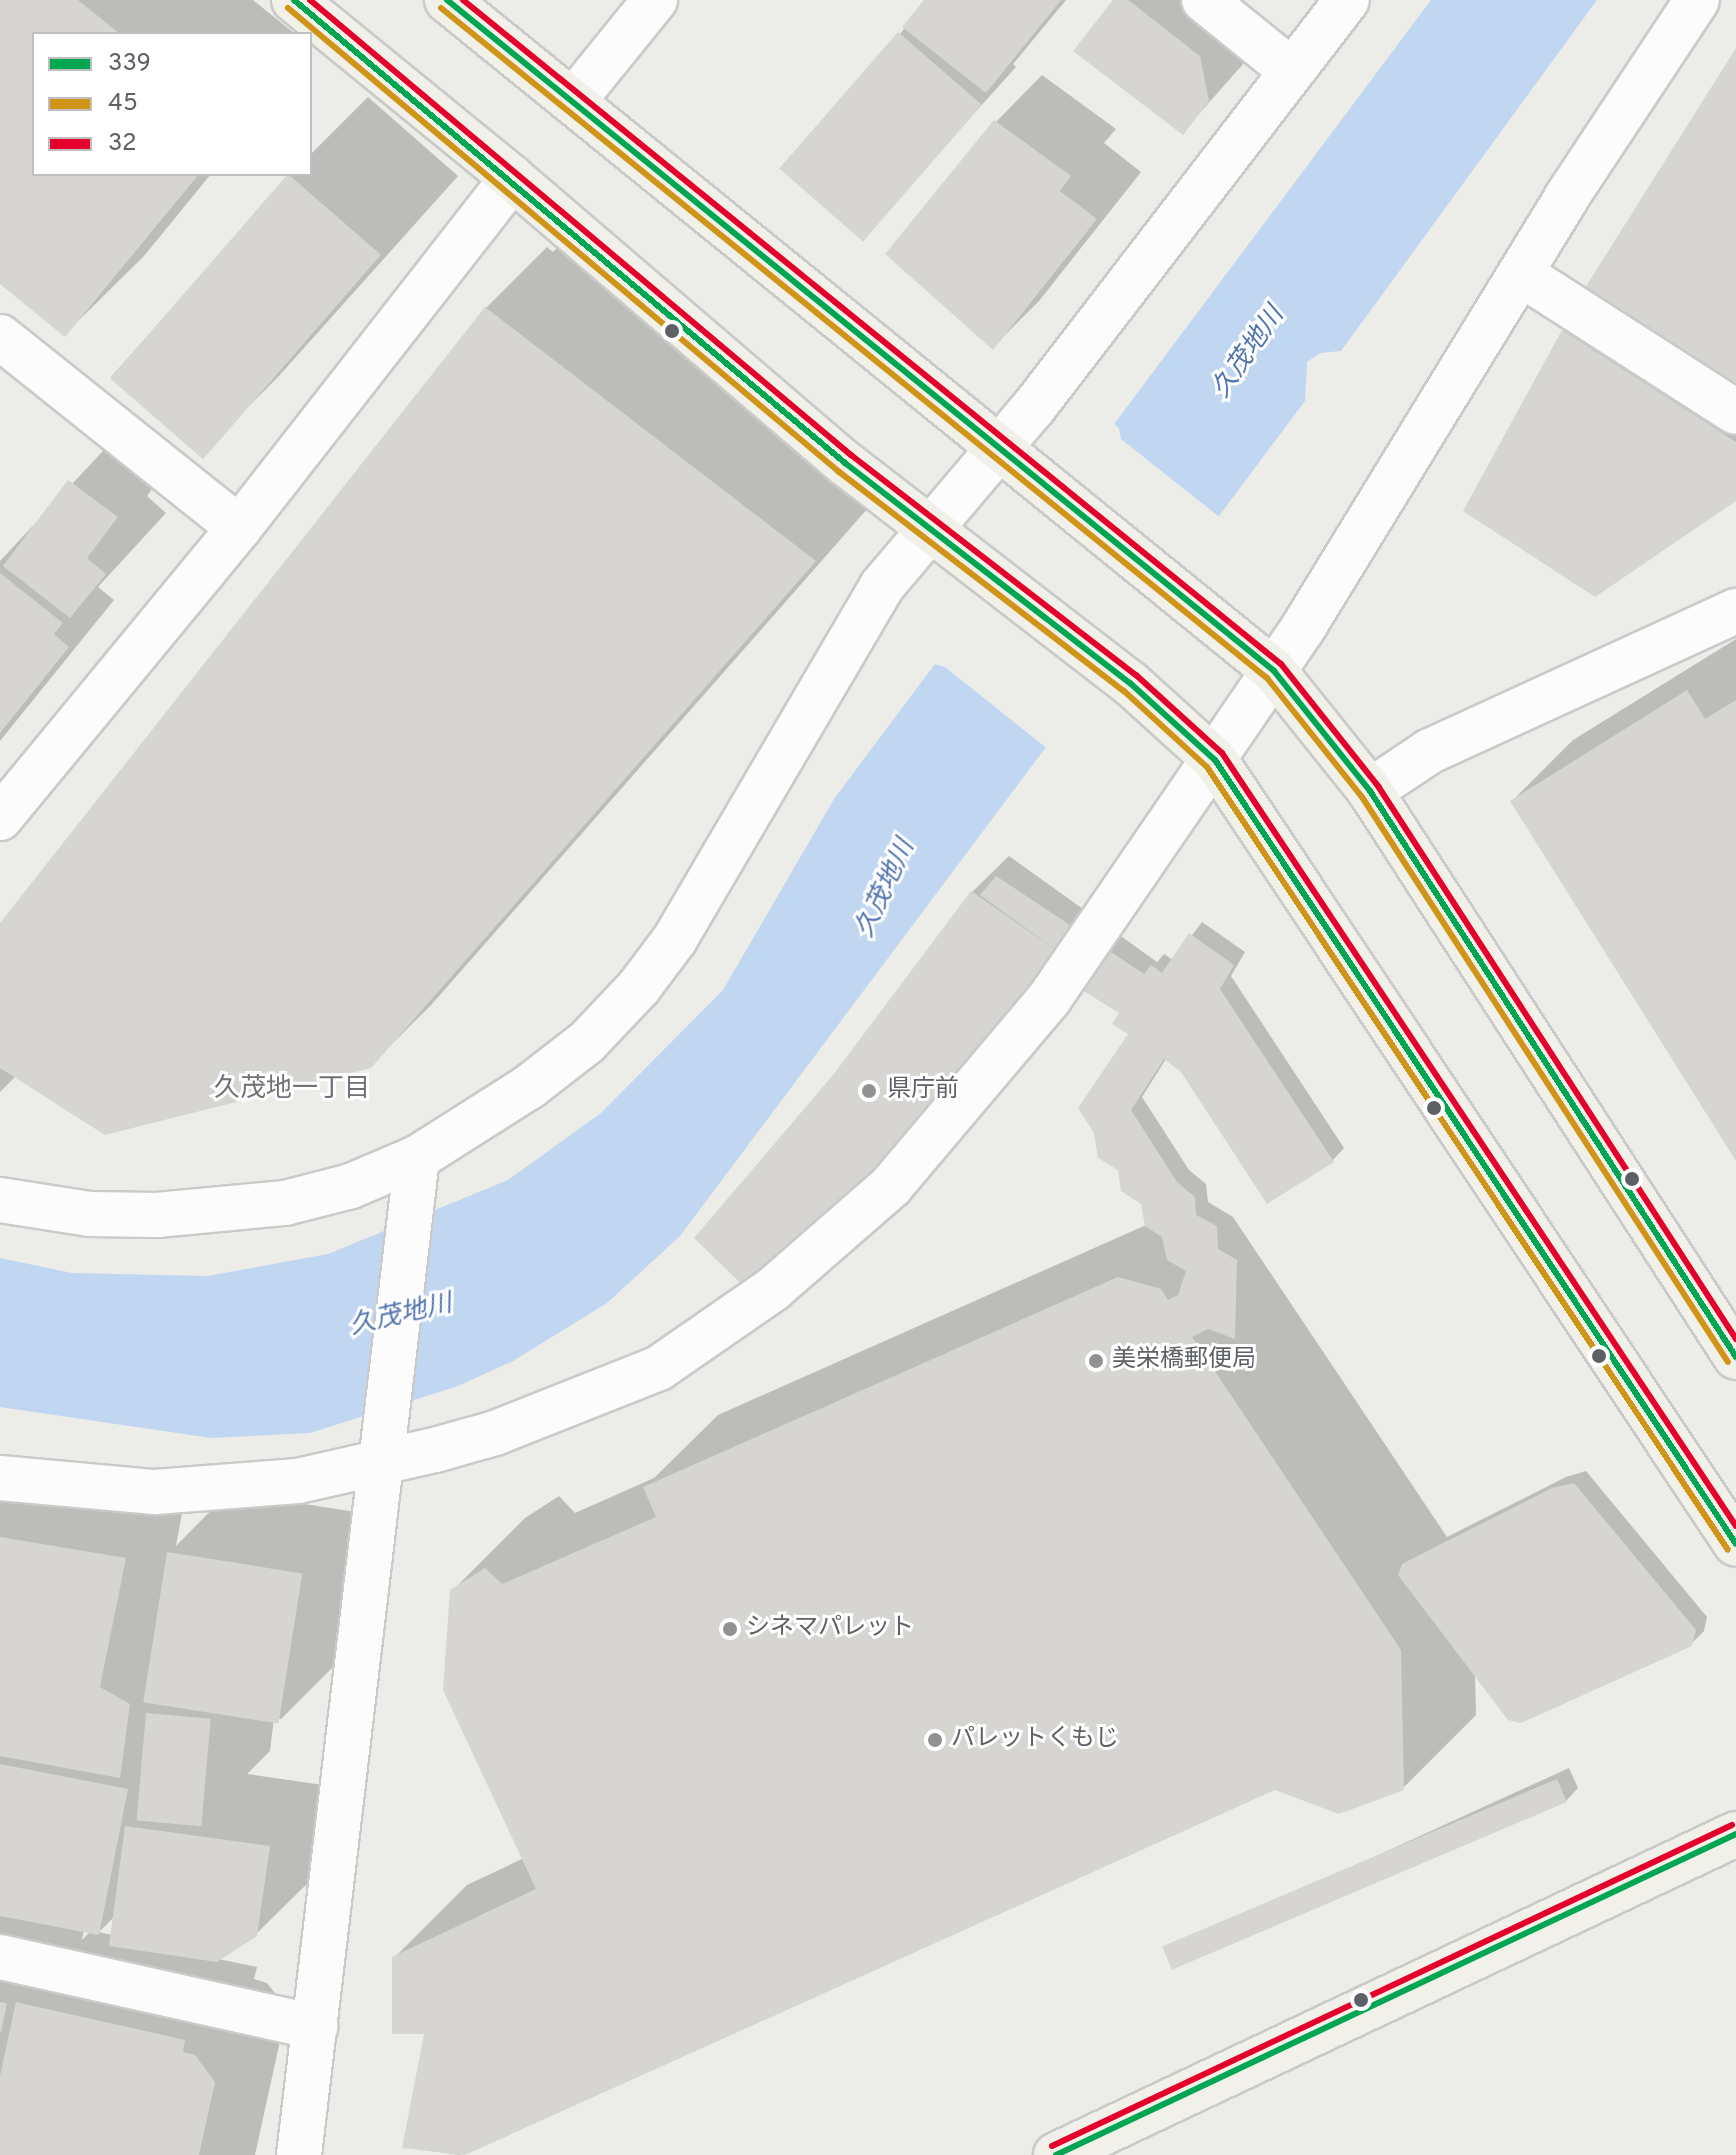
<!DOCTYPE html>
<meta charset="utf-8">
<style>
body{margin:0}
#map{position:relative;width:1736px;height:2155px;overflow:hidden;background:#ecece8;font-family:Overpass,"Noto Sans JP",sans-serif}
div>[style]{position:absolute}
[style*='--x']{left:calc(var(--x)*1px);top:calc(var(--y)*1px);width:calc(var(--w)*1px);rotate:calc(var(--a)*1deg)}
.water>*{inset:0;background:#c1d7f1}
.pier>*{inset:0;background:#ecece8}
.shadow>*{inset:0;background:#0003}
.building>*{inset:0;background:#d6d5d2;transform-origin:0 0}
.roads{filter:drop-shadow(2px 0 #c9cac9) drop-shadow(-2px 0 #c9cac9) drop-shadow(0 2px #c9cac9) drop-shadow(0 -2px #c9cac9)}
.minor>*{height:44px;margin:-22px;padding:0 22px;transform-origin:22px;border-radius:22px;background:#fcfcfc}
.major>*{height:44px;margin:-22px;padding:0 22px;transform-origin:22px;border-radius:22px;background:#f2f1e9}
.bus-1>*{height:6px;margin:-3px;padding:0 3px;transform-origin:3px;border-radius:3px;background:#00a651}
.bus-2>*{height:6px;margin:-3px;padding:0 3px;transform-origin:3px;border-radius:3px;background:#d09419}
.bus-3>*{height:6px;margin:-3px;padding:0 3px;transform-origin:3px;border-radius:3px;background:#e4002b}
.dots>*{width:22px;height:22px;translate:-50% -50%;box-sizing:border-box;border:4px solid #fff;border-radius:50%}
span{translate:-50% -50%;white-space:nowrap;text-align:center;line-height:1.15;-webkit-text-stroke:6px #fff;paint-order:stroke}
.poi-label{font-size:24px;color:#5d6064}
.left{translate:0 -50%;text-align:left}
.water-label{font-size:26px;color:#5173ae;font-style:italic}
.neighbourhood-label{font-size:26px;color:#6f7176}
.legend{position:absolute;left:32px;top:32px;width:280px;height:144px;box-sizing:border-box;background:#fff;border:2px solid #bebfc1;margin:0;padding:10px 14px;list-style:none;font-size:24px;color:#5d6064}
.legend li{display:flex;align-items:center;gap:16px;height:40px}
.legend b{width:40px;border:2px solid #bebfc1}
</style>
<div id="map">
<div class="water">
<i style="clip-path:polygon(1431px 0,1597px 0,1341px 351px,1320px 353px,1307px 362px,1305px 401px,680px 1236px,607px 1303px,513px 1361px,458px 1386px,310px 1433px,211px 1438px,0 1407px,0 1258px,72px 1273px,208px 1276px,328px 1254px,508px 1180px,601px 1113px,723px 990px,834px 799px)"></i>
</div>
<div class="pier">
<i style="clip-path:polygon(1111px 421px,1119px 428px,1121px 439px,1222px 519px,1049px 750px,945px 667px,930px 663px)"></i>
</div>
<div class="shadow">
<i style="clip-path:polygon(3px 0,253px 0,295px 34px,34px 34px,34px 174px,211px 174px,144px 256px,65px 334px,0 281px)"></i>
<i style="clip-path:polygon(927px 0,1066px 0,1013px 64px,1016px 67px,861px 239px,900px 34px)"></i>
<i style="clip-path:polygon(1116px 0,1211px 0,1236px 20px,1244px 63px,1183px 132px)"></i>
<i style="clip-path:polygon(1736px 52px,1736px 499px,1465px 510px,1564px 331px,1584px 312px)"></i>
<i style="clip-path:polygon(1042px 75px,1116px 129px,1104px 143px,1141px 172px,1039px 301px,993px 347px,996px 122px)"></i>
<i style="clip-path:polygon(368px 97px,458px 176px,278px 377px,200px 455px,111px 377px,290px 175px,310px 174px,310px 155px)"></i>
<i style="clip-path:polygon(567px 238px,876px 499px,432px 1004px,370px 1066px,16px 1076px,0 1092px,0 926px,486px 308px,547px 247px,553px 252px)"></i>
<i style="clip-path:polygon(131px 421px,177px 455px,147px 496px,166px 513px,98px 587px,114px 600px,0 741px,0 561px)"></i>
<i style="clip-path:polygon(1736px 639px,1736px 1157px,1512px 801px,1573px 740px)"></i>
<i style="clip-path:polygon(1009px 856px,1157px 962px,1164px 954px,1173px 960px,1202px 922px,1245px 952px,1231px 976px,1344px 1148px,1332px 1161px,1166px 1059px,1142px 1097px,1189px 1170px,1206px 1184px,1208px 1202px,1233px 1217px,1447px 1537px,1566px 1477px,1586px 1471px,1707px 1617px,1704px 1631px,1691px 1644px,1475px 1674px,1476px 1715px,1403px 1788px,1275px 1788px,460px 2155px,404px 2147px,426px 2032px,394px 1958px,467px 1885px,524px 1858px,452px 1591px,525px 1518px,559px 1496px,575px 1513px,654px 1478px,718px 1415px,1146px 1225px,1143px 1203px,1122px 1190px,1130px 1033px,1122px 1013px,1053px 969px,834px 1077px,972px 892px)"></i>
<i style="clip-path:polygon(evenodd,0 1467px,185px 1497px,176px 1546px,229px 1492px,362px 1513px,342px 1658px,281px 1719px,274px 1718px,270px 1751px,247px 1774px,330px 1786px,318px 1873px,256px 1934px,218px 1959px,257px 1967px,254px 1979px,267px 1983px,287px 2009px,255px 2155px,0 2155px,0 1467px,115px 1916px,112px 1935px,99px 1932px,115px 1916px,0 1467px,84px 1930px,91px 1931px,82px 1940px,84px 1930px)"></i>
<i style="clip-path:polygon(1569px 1768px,1578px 1788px,1566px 1801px,1169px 1957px,1181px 1945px)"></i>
</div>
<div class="building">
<i style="clip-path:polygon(0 0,78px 0,120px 34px,34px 34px,34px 174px,199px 174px,65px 337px,0 284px)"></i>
<i style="clip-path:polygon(924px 0,1061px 0,986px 93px,902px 27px)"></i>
<i style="clip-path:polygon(1113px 0,1128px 0,1200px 56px,1209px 101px,1183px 135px,1073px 51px)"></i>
<i style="left:898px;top:32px;width:111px;height:181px;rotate:41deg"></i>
<i style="clip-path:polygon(1736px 48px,1736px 408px,1573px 307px)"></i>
<i style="clip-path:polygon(994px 120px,1071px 176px,1060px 191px,1097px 219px,993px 350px,885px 254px)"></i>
<i style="left:288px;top:174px;width:123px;height:271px;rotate:41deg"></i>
<i style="clip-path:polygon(485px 307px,816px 561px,371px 1068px,105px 1135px,0 1068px,0 923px)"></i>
<i style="clip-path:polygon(1562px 330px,1736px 442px,1736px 501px,1595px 597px,1463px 511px)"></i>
<i style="clip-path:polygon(68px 480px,118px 517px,87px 558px,106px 574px,70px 618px,3px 566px)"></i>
<i style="clip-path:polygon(0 573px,63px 623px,54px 634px,69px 647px,0 733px)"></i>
<i style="clip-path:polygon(1687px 690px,1705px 719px,1736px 700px,1736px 1161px,1510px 801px)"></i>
<i style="clip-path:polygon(996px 876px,1144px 974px,1151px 965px,1162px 973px,1189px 933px,1234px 965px,1220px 989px,1334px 1162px,1267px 1204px,1181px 1072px,1164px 1059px,1131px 1110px,1177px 1182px,1195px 1197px,1196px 1215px,1217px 1226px,1218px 1249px,1237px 1260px,1235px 1339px,1208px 1329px,1192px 1337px,1401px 1650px,1404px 1790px,1339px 1814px,1275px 1790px,465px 2155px,402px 2148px,424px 2034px,392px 2034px,392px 1957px,536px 1889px,443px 1690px,450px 1590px,485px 1568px,502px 1584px,656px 1517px,643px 1487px,1118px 1277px,1161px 1289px,1168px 1300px,1178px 1295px,1186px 1271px,1167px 1260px,1162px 1237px,1145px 1226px,1141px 1204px,1121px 1191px,1118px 1170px,1098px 1158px,1094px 1133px,1078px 1108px,1128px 1034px,1112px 1024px,1119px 1013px,1048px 969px,1000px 1037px,766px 1308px,694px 1238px,833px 1075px,971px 891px,1059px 952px,980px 895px)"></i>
<i style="clip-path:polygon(1574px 1483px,1696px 1630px,1692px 1646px,1521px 1723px,1508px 1720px,1398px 1575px,1402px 1564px,1552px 1488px)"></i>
<i style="clip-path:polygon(0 1537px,126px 1558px,100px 1687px,130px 1704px,120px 1778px,0 1756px)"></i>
<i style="left:167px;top:1552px;width:137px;height:152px;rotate:9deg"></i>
<i style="left:146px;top:1713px;width:65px;height:108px;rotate:5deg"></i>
<i style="clip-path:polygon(0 1764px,128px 1789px,99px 1935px,0 1916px)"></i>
<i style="left:1557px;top:1779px;width:25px;height:429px;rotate:67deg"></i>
<i style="clip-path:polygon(125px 1826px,270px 1846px,257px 1936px,217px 1962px,109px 1946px)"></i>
<i style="clip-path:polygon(0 2002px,7px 2003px,1px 2032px,0 2032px)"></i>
<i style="clip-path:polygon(16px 2002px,185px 2040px,183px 2052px,195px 2055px,215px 2082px,199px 2155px,0 2155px,0 2076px)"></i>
</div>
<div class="roads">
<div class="minor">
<i style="--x:1204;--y:0;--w:113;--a:38.9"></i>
<i style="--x:574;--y:100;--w:129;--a:-51"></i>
<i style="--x:1521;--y:274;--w:255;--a:32.7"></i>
<i style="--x:0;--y:337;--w:306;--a:38.6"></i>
<i style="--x:1370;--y:791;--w:72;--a:-33.7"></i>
<i style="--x:1430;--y:751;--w:337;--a:-24.6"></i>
<i style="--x:0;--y:818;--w:376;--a:-50.5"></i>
<i style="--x:239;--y:528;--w:444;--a:-52"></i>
<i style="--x:0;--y:1200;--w:91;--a:8.8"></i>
<i style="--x:90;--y:1214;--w:67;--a:0.9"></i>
<i style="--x:157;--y:1215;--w:129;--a:-5.4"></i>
<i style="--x:285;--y:1203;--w:68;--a:-14.4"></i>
<i style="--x:351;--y:1186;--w:72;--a:-23"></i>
<i style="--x:417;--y:1158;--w:133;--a:-32.4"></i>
<i style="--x:529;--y:1087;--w:73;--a:-37.8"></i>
<i style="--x:587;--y:1042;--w:76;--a:-46.6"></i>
<i style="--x:639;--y:987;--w:60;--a:-53.1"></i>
<i style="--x:675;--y:939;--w:409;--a:-59.6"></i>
<i style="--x:882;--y:586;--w:235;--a:-49.7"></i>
<i style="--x:1034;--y:407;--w:513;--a:-52.44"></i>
<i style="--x:0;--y:1478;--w:156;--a:5.2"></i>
<i style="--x:155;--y:1492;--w:143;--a:-4.4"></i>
<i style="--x:298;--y:1481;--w:140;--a:-12.8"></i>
<i style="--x:435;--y:1450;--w:62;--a:-15.8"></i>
<i style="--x:495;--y:1433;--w:176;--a:-21.6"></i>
<i style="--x:659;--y:1368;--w:139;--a:-34.7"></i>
<i style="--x:773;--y:1289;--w:157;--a:-41.1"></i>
<i style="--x:891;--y:1186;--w:245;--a:-49.8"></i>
<i style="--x:1049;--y:999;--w:455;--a:-55.6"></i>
<i style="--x:1306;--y:623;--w:498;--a:-58.5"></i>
<i style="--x:1566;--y:198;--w:237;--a:-56.5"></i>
<i style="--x:0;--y:1957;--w:323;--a:12.5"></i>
<i style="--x:299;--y:2155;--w:1004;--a:-83.25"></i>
</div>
<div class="major">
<i style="--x:294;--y:0;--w:281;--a:39.2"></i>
<i style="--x:512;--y:178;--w:438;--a:40.6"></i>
<i style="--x:845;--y:463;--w:360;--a:37.7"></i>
<i style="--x:1130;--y:683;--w:115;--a:42.2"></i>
<i style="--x:1215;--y:760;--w:941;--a:56.39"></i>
<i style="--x:447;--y:0;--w:1065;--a:39.05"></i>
<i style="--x:1274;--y:671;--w:154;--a:51.3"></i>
<i style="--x:1370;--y:791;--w:674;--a:57.11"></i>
<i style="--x:1056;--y:2155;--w:752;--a:-25.27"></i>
</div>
</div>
<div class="bus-1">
<i style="--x:294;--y:0;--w:720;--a:40.04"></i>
<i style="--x:845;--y:463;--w:360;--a:37.7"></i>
<i style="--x:1130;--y:683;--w:115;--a:42.2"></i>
<i style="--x:1215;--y:760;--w:941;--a:56.39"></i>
<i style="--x:447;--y:0;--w:1065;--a:39.05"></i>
<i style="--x:1274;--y:671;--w:154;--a:51.3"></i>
<i style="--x:1370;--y:791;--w:674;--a:57.11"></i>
<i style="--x:1056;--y:2155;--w:752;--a:-25.27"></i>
</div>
<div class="bus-2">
<i style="--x:288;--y:8;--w:719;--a:40.09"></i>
<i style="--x:838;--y:471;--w:361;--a:37.6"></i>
<i style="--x:1124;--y:691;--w:113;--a:42.5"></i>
<i style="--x:1207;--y:767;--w:940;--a:56.36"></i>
<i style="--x:441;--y:8;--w:1064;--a:39.05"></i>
<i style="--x:1267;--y:678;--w:152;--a:51.4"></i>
<i style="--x:1362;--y:797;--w:673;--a:57.07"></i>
</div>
<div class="bus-3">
<i style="--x:310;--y:0;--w:707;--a:40.07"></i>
<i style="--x:851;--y:455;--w:360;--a:37.7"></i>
<i style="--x:1136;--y:675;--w:116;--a:42.2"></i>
<i style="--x:1222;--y:753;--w:928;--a:56.38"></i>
<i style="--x:463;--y:0;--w:1054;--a:39.07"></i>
<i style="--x:1281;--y:664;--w:156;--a:51.5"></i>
<i style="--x:1378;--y:786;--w:659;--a:57.08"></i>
<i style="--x:1052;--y:2146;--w:752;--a:-25.27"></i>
</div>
<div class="dots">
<i style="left:672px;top:331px;background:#5d6064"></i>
<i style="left:869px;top:1091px;background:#8f9192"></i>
<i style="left:1434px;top:1108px;background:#5d6064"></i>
<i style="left:1632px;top:1179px;background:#5d6064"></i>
<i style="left:1599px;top:1356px;background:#5d6064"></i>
<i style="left:1096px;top:1361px;background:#8f9192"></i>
<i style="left:730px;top:1629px;background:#8f9192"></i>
<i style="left:935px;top:1740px;background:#8f9192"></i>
<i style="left:1361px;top:2000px;background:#5d6064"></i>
</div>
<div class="poi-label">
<span class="left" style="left:887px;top:1091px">県庁前</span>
<span class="left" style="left:1112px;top:1361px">美栄橋郵便局</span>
<span class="left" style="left:746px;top:1629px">シネマパレット</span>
<span class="left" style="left:951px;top:1740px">パレットくもじ</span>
</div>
<div class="water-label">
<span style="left:1249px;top:353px;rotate:-55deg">久茂地川</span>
<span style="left:886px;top:889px;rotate:-65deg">久茂地川</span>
<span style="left:401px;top:1316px;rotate:-13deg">久茂地川</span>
</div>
<div class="neighbourhood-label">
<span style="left:292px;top:1090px">久茂地一丁目</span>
</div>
<ul class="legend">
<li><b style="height:10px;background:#00a651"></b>339</li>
<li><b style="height:10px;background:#d09419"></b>45</li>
<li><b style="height:10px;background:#e4002b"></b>32</li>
</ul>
</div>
